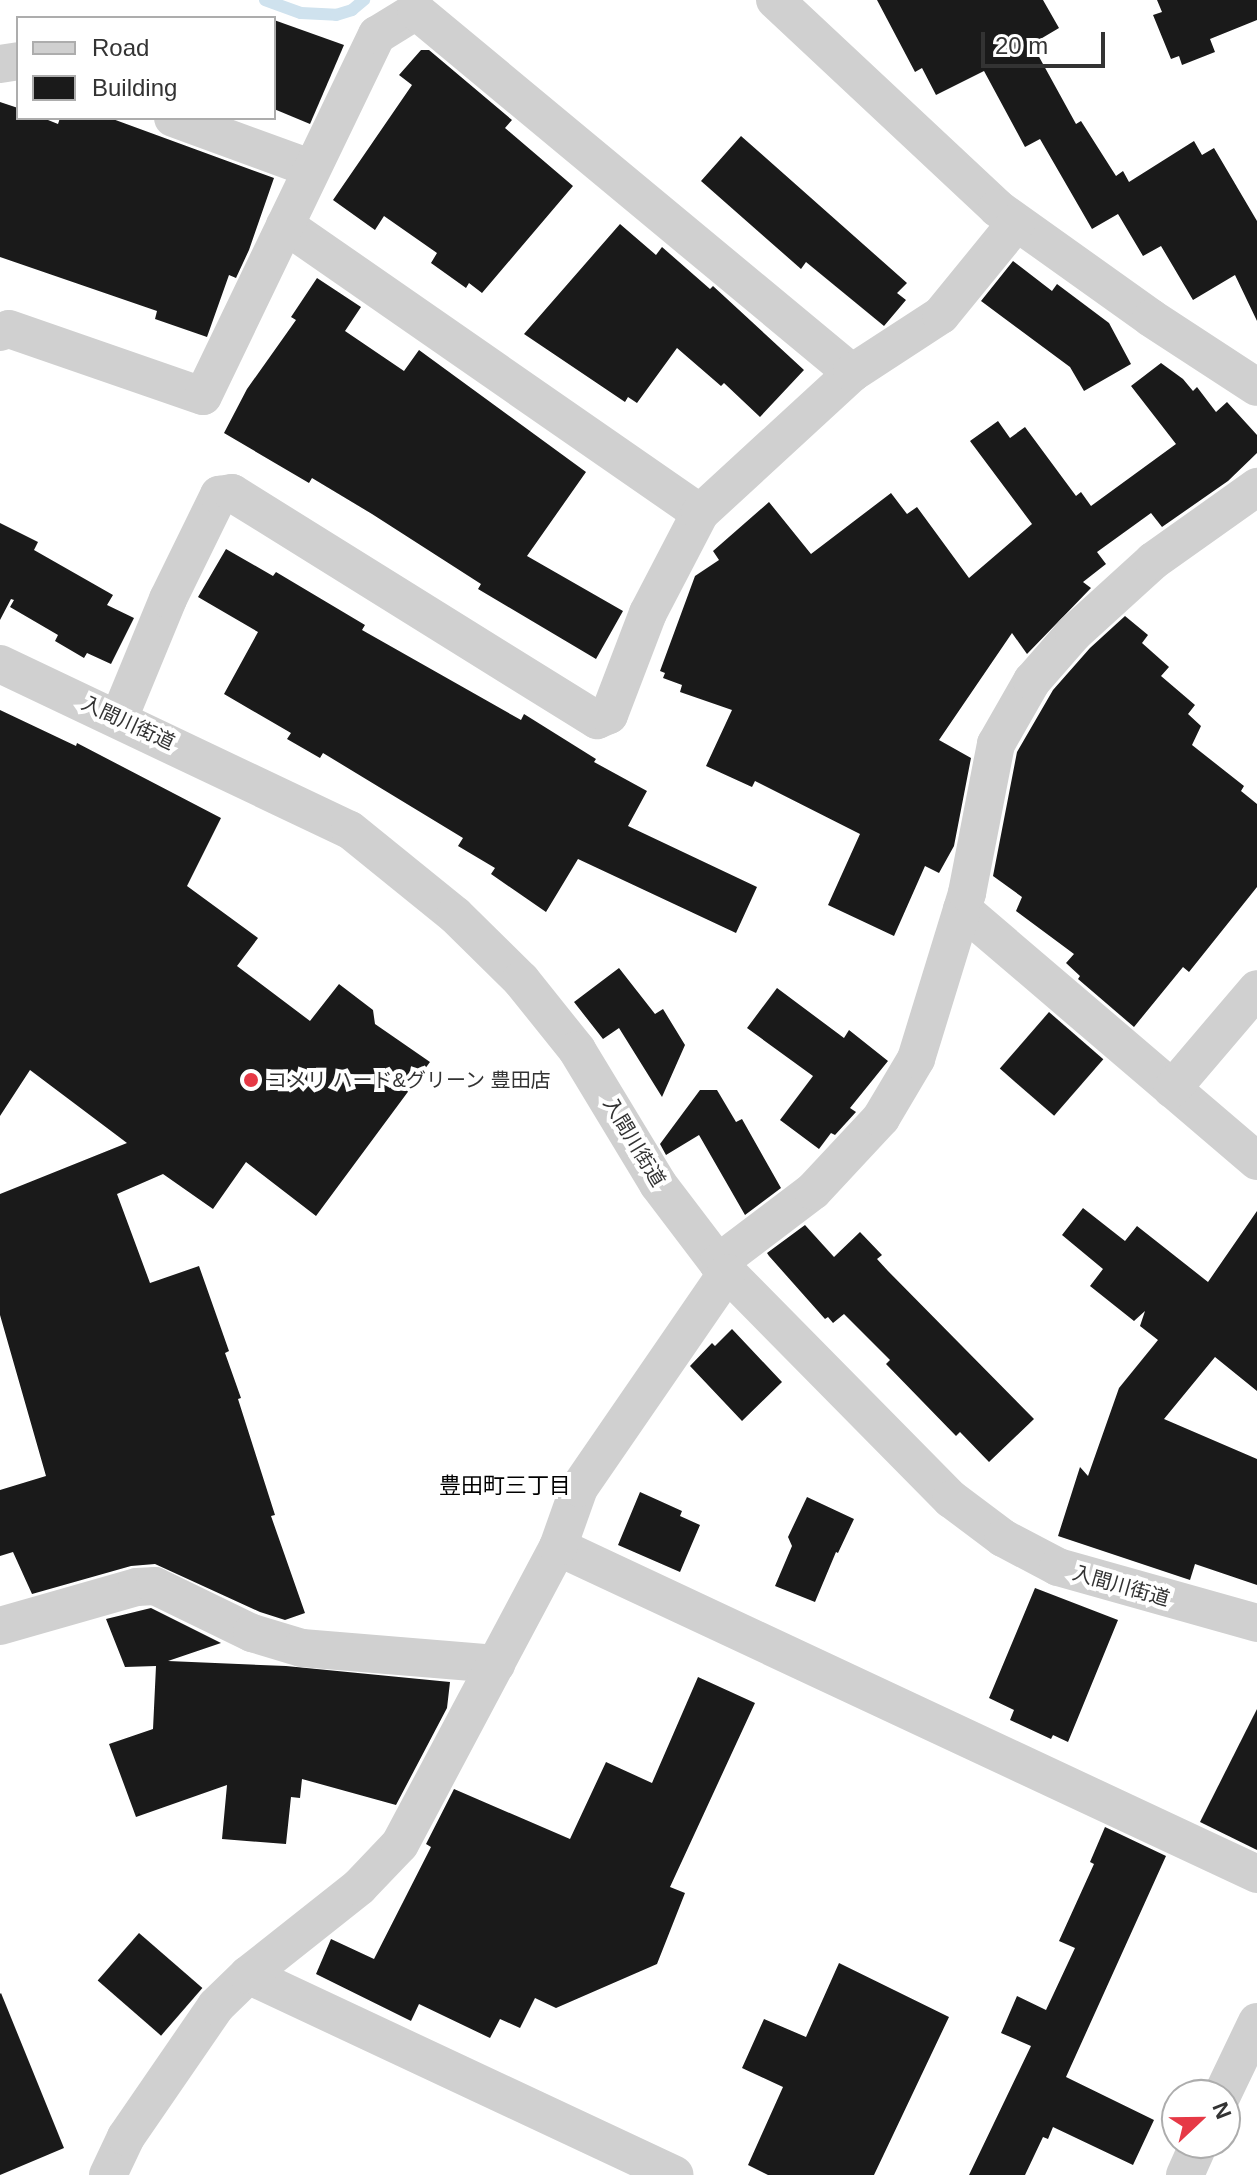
<!DOCTYPE html>
<meta charset="utf-8">
<style>
body{margin:0}
#map{position:relative;width:1257px;height:2175px;overflow:hidden;background:#fff;font-family:Helvetica,"Noto Sans JP",sans-serif}
div>[style]{position:absolute}
[style*='--x']{left:calc(var(--x)*1px);top:calc(var(--y)*1px);width:calc(var(--w)*1px);rotate:calc(var(--a)*1deg)}
.stream>*{height:12px;margin:-6px;padding:0 6px;transform-origin:6px;border-radius:6px;background:#cfe2ee}
.building>*{inset:0;background:#1a1a1a;transform-origin:0 0}
.street>*{height:38px;margin:-19px;padding:0 19px;transform-origin:19px;border-radius:19px;background:#d0d0d0}
.dots>*{width:22px;height:22px;translate:-50% -50%;box-sizing:border-box;border:4px solid #fff;border-radius:50%}
span{translate:-50% -50%;white-space:nowrap;text-align:center;line-height:1.15;-webkit-text-stroke:8px #fff;paint-order:stroke}
.street-label{font-size:20px;color:#333}
.poi-label{font-size:20px;color:#333}
.left{translate:0 -50%;text-align:left}
.neighbourhood-label{font-size:22px;color:#000}
.legend{position:absolute;left:16px;top:16px;width:260px;height:104px;box-sizing:border-box;background:#fff;border:2px solid #adadad;margin:0;padding:10px 14px;list-style:none;font-size:24px;color:#333}
.legend li{display:flex;align-items:center;gap:16px;height:40px}
.legend b{width:40px;border:2px solid #adadad}
.north{position:absolute;left:1161px;top:2079px;width:80px;height:80px;box-sizing:border-box;background:#fff;border:2px solid #adadad;border-radius:50%;rotate:68deg;font-size:22px;font-weight:700;line-height:32px;text-align:center;color:#333}
.north::after{content:'';display:block;margin:auto;width:28px;height:36px;background:#e63946;clip-path:polygon(50% 0,100% 100%,50% 72%,0 100%)}
.scale{position:absolute;left:981px;top:32px;width:124px;height:36px;box-sizing:border-box;border:4px solid #333;border-top:0;padding-left:10px;font-size:24px;line-height:28px;white-space:nowrap;color:#333;-webkit-text-stroke:6px #fff;paint-order:stroke}
</style>
<div id="map">
<div class="stream">
<i style="--x:265;--y:0;--w:38;--a:20"></i>
<i style="--x:301;--y:13;--w:35;--a:3"></i>
<i style="--x:336;--y:15;--w:17;--a:-17"></i>
<i style="--x:352;--y:10;--w:16;--a:-40"></i>
</div>
<div class="building">
<i style="clip-path:polygon(877px 0,1043px 0,1059px 28px,1032px 44px,1076px 124px,1081px 121px,1116px 176px,1123px 171px,1129px 182px,1194px 141px,1202px 155px,1214px 148px,1257px 221px,1257px 321px,1235px 275px,1193px 300px,1161px 246px,1143px 256px,1118px 214px,1092px 229px,1040px 139px,1025px 147px,984px 71px,936px 95px,922px 68px,915px 72px)"></i>
<i style="clip-path:polygon(1157px 0,1257px 0,1257px 20px,1210px 39px,1215px 52px,1182px 65px,1179px 56px,1171px 59px,1153px 15px,1162px 12px)"></i>
<i style="clip-path:polygon(274px 20px,344px 45px,310px 124px,274px 109px)"></i>
<i style="clip-path:polygon(421px 50px,429px 50px,512px 120px,505px 128px,573px 186px,482px 293px,469px 283px,466px 288px,431px 263px,437px 253px,384px 216px,375px 230px,333px 200px,412px 85px,399px 75px)"></i>
<i style="clip-path:polygon(0 102px,18px 108px,18px 118px,43px 118px,58px 124px,60px 118px,110px 118px,274px 178px,249px 250px,236px 278px,229px 275px,207px 337px,155px 319px,157px 311px,0 257px)"></i>
<i style="clip-path:polygon(741px 136px,907px 283px,897px 293px,906px 300px,884px 326px,806px 262px,801px 269px,701px 181px)"></i>
<i style="clip-path:polygon(620px 224px,656px 255px,662px 247px,710px 289px,713px 286px,804px 370px,760px 417px,724px 383px,721px 386px,677px 348px,637px 403px,628px 397px,625px 402px,524px 334px)"></i>
<i style="clip-path:polygon(1013px 261px,1052px 291px,1057px 284px,1109px 323px,1131px 364px,1084px 391px,1070px 367px,981px 301px)"></i>
<i style="clip-path:polygon(317px 278px,361px 307px,345px 331px,404px 371px,419px 350px,586px 472px,527px 556px,623px 611px,596px 659px,478px 589px,481px 584px,372px 514px,312px 478px,309px 483px,224px 433px,247px 389px,296px 320px,291px 317px)"></i>
<i style="clip-path:polygon(1161px 363px,1183px 379px,1193px 391px,1197px 387px,1216px 412px,1227px 402px,1257px 435px,1257px 453px,1228px 481px,1162px 527px,1151px 513px,1097px 552px,1106px 564px,1083px 582px,1091px 588px,1027px 654px,1012px 633px,939px 740px,971px 758px,954px 846px,939px 873px,925px 866px,894px 936px,828px 905px,860px 834px,755px 781px,752px 787px,706px 766px,732px 710px,680px 692px,682px 685px,663px 678px,665px 673px,660px 671px,695px 576px,719px 560px,713px 551px,769px 502px,811px 554px,891px 493px,907px 514px,917px 507px,969px 578px,1032px 524px,970px 441px,998px 421px,1010px 438px,1025px 427px,1076px 496px,1081px 492px,1091px 506px,1176px 444px,1131px 386px)"></i>
<i style="clip-path:polygon(0 523px,38px 542px,34px 550px,113px 595px,107px 605px,134px 618px,111px 664px,87px 653px,84px 658px,55px 641px,58px 635px,10px 607px,14px 600px,11px 599px,0 620px)"></i>
<i style="clip-path:polygon(226px 549px,273px 576px,276px 572px,365px 625px,362px 630px,521px 720px,524px 714px,596px 759px,594px 762px,647px 791px,628px 826px,757px 887px,736px 933px,578px 859px,546px 912px,491px 874px,495px 868px,458px 846px,463px 838px,323px 753px,320px 758px,287px 739px,291px 733px,224px 694px,258px 632px,198px 597px)"></i>
<i style="clip-path:polygon(1125px 616px,1148px 635px,1142px 643px,1169px 667px,1161px 676px,1195px 705px,1188px 714px,1201px 726px,1192px 745px,1244px 786px,1241px 791px,1257px 804px,1257px 887px,1189px 972px,1183px 967px,1134px 1027px,1078px 979px,1080px 976px,1066px 963px,1074px 954px,1016px 911px,1022px 897px,993px 876px,1017px 752px,1053px 690px,1090px 648px)"></i>
<i style="clip-path:polygon(0 710px,76px 746px,77px 743px,221px 818px,187px 886px,258px 938px,237px 966px,310px 1021px,339px 984px,373px 1010px,375px 1024px,430px 1062px,316px 1216px,246px 1162px,213px 1209px,163px 1174px,117px 1194px,150px 1283px,199px 1266px,229px 1351px,225px 1353px,241px 1398px,238px 1399px,275px 1515px,271px 1516px,305px 1613px,285px 1620px,260px 1612px,155px 1564px,131px 1566px,32px 1594px,13px 1552px,0 1556px,0 1490px,46px 1476px,0 1315px,0 1194px,127px 1143px,30px 1070px,0 1116px)"></i>
<i style="clip-path:polygon(619px 968px,655px 1014px,663px 1009px,685px 1045px,662px 1097px,619px 1028px,603px 1039px,574px 1002px)"></i>
<i style="clip-path:polygon(777px 988px,844px 1038px,849px 1030px,888px 1061px,850px 1108px,856px 1112px,835px 1135px,831px 1133px,819px 1149px,780px 1120px,813px 1076px,747px 1028px)"></i>
<i style="left:1049px;top:1012px;width:72px;height:75px;rotate:41deg"></i>
<i style="clip-path:polygon(700px 1090px,717px 1090px,736px 1122px,742px 1119px,781px 1188px,745px 1215px,699px 1135px,666px 1155px,660px 1144px)"></i>
<i style="clip-path:polygon(1083px 1208px,1125px 1241px,1137px 1226px,1208px 1282px,1257px 1211px,1257px 1391px,1215px 1357px,1164px 1419px,1257px 1459px,1257px 1585px,1195px 1564px,1190px 1580px,1058px 1536px,1080px 1467px,1088px 1476px,1119px 1388px,1158px 1340px,1140px 1326px,1145px 1311px,1134px 1321px,1090px 1286px,1103px 1269px,1062px 1235px)"></i>
<i style="clip-path:polygon(805px 1225px,834px 1257px,860px 1232px,882px 1255px,877px 1259px,888px 1271px,1034px 1419px,989px 1462px,960px 1432px,956px 1436px,886px 1364px,890px 1360px,844px 1314px,833px 1323px,828px 1317px,825px 1319px,769px 1256px,767px 1253px)"></i>
<i style="clip-path:polygon(732px 1329px,782px 1382px,742px 1421px,690px 1366px,712px 1343px,715px 1346px)"></i>
<i style="clip-path:polygon(640px 1492px,682px 1511px,680px 1516px,700px 1525px,680px 1572px,618px 1545px)"></i>
<i style="clip-path:polygon(807px 1497px,854px 1519px,838px 1553px,836px 1552px,815px 1602px,775px 1586px,792px 1546px,788px 1537px)"></i>
<i style="clip-path:polygon(1035px 1588px,1118px 1620px,1068px 1742px,1053px 1735px,1051px 1739px,1010px 1720px,1014px 1710px,989px 1698px)"></i>
<i style="clip-path:polygon(151px 1608px,221px 1643px,168px 1661px,286px 1666px,450px 1682px,447px 1708px,396px 1805px,302px 1779px,300px 1798px,291px 1797px,286px 1844px,222px 1839px,227px 1785px,136px 1817px,109px 1744px,153px 1729px,156px 1666px,125px 1667px,106px 1619px)"></i>
<i style="clip-path:polygon(698px 1677px,755px 1703px,670px 1887px,685px 1893px,657px 1964px,556px 2008px,535px 1998px,520px 2028px,500px 2019px,490px 2038px,419px 2004px,411px 2021px,316px 1974px,331px 1939px,374px 1959px,431px 1847px,426px 1844px,454px 1789px,570px 1839px,606px 1762px,652px 1783px)"></i>
<i style="clip-path:polygon(1257px 1709px,1257px 1850px,1200px 1822px)"></i>
<i style="clip-path:polygon(1105px 1827px,1166px 1856px,1066px 2077px,1154px 2120px,1133px 2165px,1053px 2127px,1048px 2139px,1043px 2137px,1025px 2175px,969px 2175px,1031px 2046px,1001px 2033px,1017px 1996px,1046px 2010px,1075px 1948px,1059px 1941px,1094px 1864px,1090px 1862px)"></i>
<i style="left:139px;top:1933px;width:84px;height:63px;rotate:41deg"></i>
<i style="clip-path:polygon(839px 1963px,949px 2017px,874px 2175px,768px 2175px,748px 2165px,783px 2087px,742px 2068px,764px 2019px,806px 2037px)"></i>
<i style="clip-path:polygon(1px 1993px,64px 2148px,0 2175px,0 1994px)"></i>
</div>
<div class="street">
<i style="--x:775;--y:0;--w:304;--a:43.1"></i>
<i style="--x:997;--y:208;--w:189;--a:35.5"></i>
<i style="--x:1151;--y:318;--w:126;--a:33.1"></i>
<i style="--x:0;--y:64;--w:18;--a:-9"></i>
<i style="--x:173;--y:118;--w:146;--a:20.1"></i>
<i style="--x:285;--y:225;--w:505;--a:34.76"></i>
<i style="--x:0;--y:332;--w:9;--a:-18"></i>
<i style="--x:9;--y:329;--w:205;--a:19.1"></i>
<i style="--x:203;--y:396;--w:401;--a:-64.3"></i>
<i style="--x:377;--y:35;--w:46;--a:-31.6"></i>
<i style="--x:416;--y:11;--w:567;--a:39.7"></i>
<i style="--x:0;--y:664;--w:387;--a:25.4"></i>
<i style="--x:350;--y:830;--w:135;--a:39"></i>
<i style="--x:455;--y:915;--w:93;--a:44.6"></i>
<i style="--x:521;--y:980;--w:90;--a:51.3"></i>
<i style="--x:577;--y:1050;--w:157;--a:58.8"></i>
<i style="--x:658;--y:1184;--w:99;--a:52.8"></i>
<i style="--x:718;--y:1263;--w:332;--a:45.4"></i>
<i style="--x:951;--y:1499;--w:65;--a:36.9"></i>
<i style="--x:1003;--y:1538;--w:62;--a:27.8"></i>
<i style="--x:1058;--y:1567;--w:207;--a:15.7"></i>
<i style="--x:119;--y:718;--w:129;--a:-67.6"></i>
<i style="--x:168;--y:599;--w:116;--a:-63.9"></i>
<i style="--x:219;--y:495;--w:13;--a:-9"></i>
<i style="--x:232;--y:493;--w:430;--a:31.9"></i>
<i style="--x:597;--y:720;--w:13;--a:-23"></i>
<i style="--x:609;--y:715;--w:109;--a:-69.1"></i>
<i style="--x:648;--y:613;--w:113;--a:-62.5"></i>
<i style="--x:700;--y:513;--w:207;--a:-42.6"></i>
<i style="--x:852;--y:373;--w:106;--a:-33.1"></i>
<i style="--x:941;--y:315;--w:119;--a:-50.8"></i>
<i style="--x:962;--y:909;--w:388;--a:40.5"></i>
<i style="--x:1172;--y:1089;--w:131;--a:-49.6"></i>
<i style="--x:718;--y:1263;--w:119;--a:-37.2"></i>
<i style="--x:813;--y:1191;--w:100;--a:-47"></i>
<i style="--x:881;--y:1118;--w:69;--a:-59.3"></i>
<i style="--x:916;--y:1059;--w:174;--a:-72.9"></i>
<i style="--x:967;--y:893;--w:152;--a:-79"></i>
<i style="--x:996;--y:744;--w:73;--a:-60.3"></i>
<i style="--x:1032;--y:681;--w:64;--a:-48.8"></i>
<i style="--x:1074;--y:633;--w:107;--a:-42.3"></i>
<i style="--x:1153;--y:561;--w:128;--a:-35.4"></i>
<i style="--x:558;--y:1547;--w:772;--a:25.07"></i>
<i style="--x:0;--y:1626;--w:142;--a:-15.9"></i>
<i style="--x:137;--y:1587;--w:18;--a:-3"></i>
<i style="--x:155;--y:1586;--w:108;--a:25.9"></i>
<i style="--x:252;--y:1633;--w:52;--a:16.7"></i>
<i style="--x:302;--y:1648;--w:195;--a:4.7"></i>
<i style="--x:248;--y:1975;--w:471;--a:25.1"></i>
<i style="--x:1222;--y:2095;--w:81;--a:-64.4"></i>
<i style="--x:108;--y:2175;--w:42;--a:-64.7"></i>
<i style="--x:126;--y:2137;--w:159;--a:-55.5"></i>
<i style="--x:216;--y:2006;--w:45;--a:-44.1"></i>
<i style="--x:248;--y:1975;--w:142;--a:-38.4"></i>
<i style="--x:359;--y:1887;--w:59;--a:-46.4"></i>
<i style="--x:400;--y:1844;--w:336;--a:-62"></i>
<i style="--x:558;--y:1547;--w:63;--a:-70.4"></i>
<i style="--x:579;--y:1488;--w:261;--a:-55.5"></i>
<i style="--x:1185;--y:2175;--w:35;--a:-66"></i>
</div>
<div class="dots">
<i style="left:251px;top:1080px;background:#e63946"></i>
</div>
<div class="street-label">
<span style="left:128px;top:723px;rotate:25deg">入間川街道</span>
<span style="left:634px;top:1142px;rotate:59deg">入間川街道</span>
<span style="left:1121px;top:1586px;rotate:16deg">入間川街道</span>
</div>
<div class="poi-label">
<span class="left" style="left:267px;top:1080px">コメリ ハード&amp;グリーン 豊田店</span>
</div>
<div class="neighbourhood-label">
<span style="left:505px;top:1486px">豊田町三丁目</span>
</div>
<ul class="legend">
<li><b style="height:10px;background:#d0d0d0"></b>Road</li>
<li><b style="height:22px;background:#1a1a1a"></b>Building</li>
</ul>
<div class="north">N</div>
<div class="scale">20 m</div>
</div>
